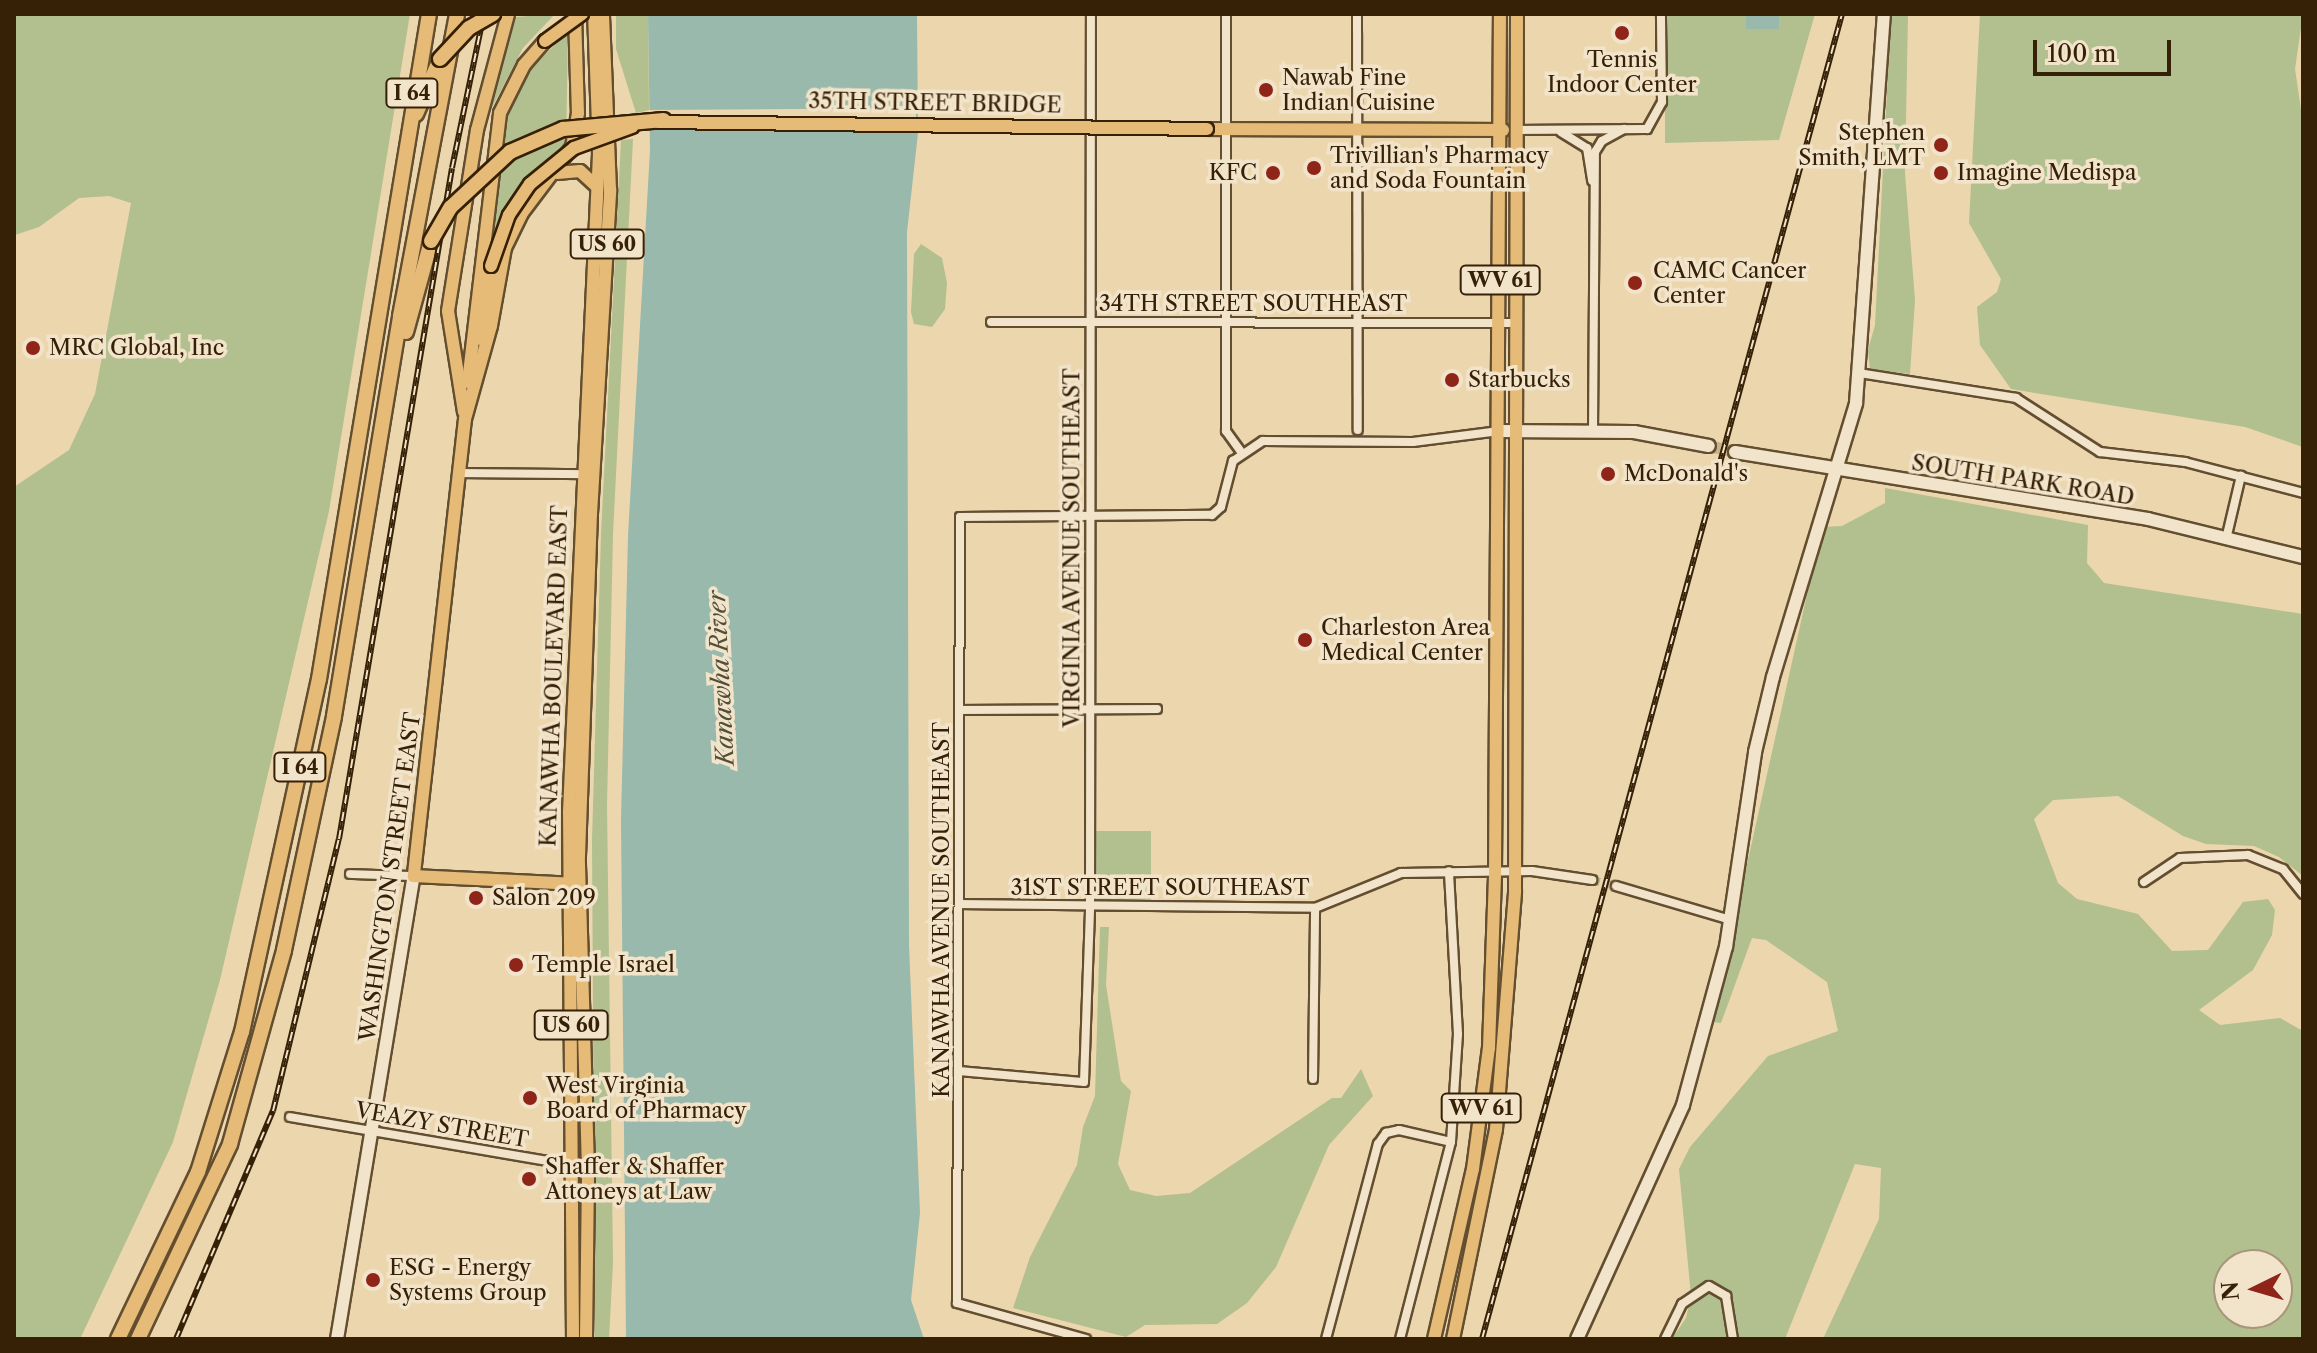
<!DOCTYPE html>
<style>
body{margin:0}
#map{position:relative;width:2317px;height:1353px;overflow:hidden;background:#ebd6ae;font-family:"Libre Caslon Text",serif}
div>[style]{position:absolute}
[style*='--x']{left:calc(var(--x)*1px);top:calc(var(--y)*1px);width:calc(var(--w)*1px);rotate:calc(var(--a)*1deg)}
.green>*{inset:0;background:#b2bf8e;transform-origin:0 0}
.water>*{inset:0;background:#98b9ab;transform-origin:0 0}
.pier>*{inset:0;background:#ebd6ae}
.street-tunnel>*{height:8px;margin-top:-4px;transform-origin:0;background:repeating-linear-gradient(90deg,#c7b28c 0 8px,transparent 0 12px)}
.secondary-tunnel>*{height:12px;margin-top:-6px;transform-origin:0;background:repeating-linear-gradient(90deg,#c7b28c 0 12px,transparent 0 18px)}
.roads{filter:drop-shadow(2px 0 #634e30) drop-shadow(-2px 0 #634e30) drop-shadow(0 2px #634e30) drop-shadow(0 -2px #634e30)}
.street>*{height:8px;margin:-4px;padding:0 4px;transform-origin:4px;border-radius:4px;background:#f2e4ca}
.secondary>*{height:12px;margin:-6px;padding:0 6px;transform-origin:6px;border-radius:6px;background:#f2e4ca}
.primary>*{height:12px;margin:-6px;padding:0 6px;transform-origin:6px;border-radius:6px;background:#e6bb77}
.highway>*{height:14px;margin:-7px;padding:0 7px;transform-origin:7px;border-radius:7px;background:#e6bb77}
.rail>*{height:6px;margin-top:-3px;transform-origin:0;background:repeating-linear-gradient(90deg,#f2e4ca 0 9px,#362006 0 18px);box-sizing:border-box;border-block:2px solid #362006}
.bridges{filter:drop-shadow(2px 0 #362006) drop-shadow(-2px 0 #362006) drop-shadow(0 2px #362006) drop-shadow(0 -2px #362006)}
.primary-bridge>*{height:12px;margin:-6px;padding:0 6px;transform-origin:6px;border-radius:6px;background:#e6bb77}
.highway-bridge>*{height:14px;margin:-7px;padding:0 7px;transform-origin:7px;border-radius:7px;background:#e6bb77}
.dots>*{width:22px;height:22px;translate:-50% -50%;box-sizing:border-box;border:4px solid #f2e4ca;border-radius:50%}
span{translate:-50% -50%;white-space:nowrap;text-align:center;line-height:1.15;-webkit-text-stroke:7px #f2e4ca;paint-order:stroke}
.shield-label span{padding:2px 6px;background:#f2e4ca;border:2px solid;border-radius:6px;-webkit-text-stroke-width:0}
.shield-label{font-size:20px;color:#362006;font-weight:700}
.poi-label{font-size:22px;color:#362006}
.left{translate:0 -50%;text-align:left}
.right{translate:-100% -50%;text-align:right}
.street-label{font-size:22px;color:#362006}
.water-label{font-size:24px;color:#534e38;font-style:italic}
.frame{position:absolute;inset:0;border:16px solid #362006;pointer-events:none}
.north{position:absolute;left:2213px;top:1249px;width:80px;height:80px;box-sizing:border-box;background:#f2e4ca;border:2px solid #a7967c;border-radius:50%;rotate:265deg;font-size:22px;font-weight:700;line-height:32px;text-align:center;color:#362006}
.north::after{content:'';display:block;margin:auto;width:28px;height:36px;background:#8f2418;clip-path:polygon(50% 0,100% 100%,50% 72%,0 100%)}
.scale{position:absolute;left:2033px;top:40px;width:138px;height:36px;box-sizing:border-box;border:4px solid #362006;border-top:0;padding-left:10px;font-size:24px;line-height:28px;white-space:nowrap;color:#362006;-webkit-text-stroke:6px #f2e4ca;paint-order:stroke}
</style>
<div id="map">
<div class="green">
<i style="clip-path:polygon(14px 14px,410px 14px,329px 511px,220px 980px,173px 1142px,80px 1339px,14px 1339px,14px 487px,69px 450px,95px 394px,131px 203px,109px 196px,79px 198px,39px 227px,15px 235px)"></i>
<i style="clip-path:polygon(555px 14px,523px 48px,486px 119px,516px 17px)"></i>
<i style="clip-path:polygon(616px 14px,648px 14px,649px 110px,636px 113px,616px 49px)"></i>
<i style="clip-path:polygon(1665px 14px,1815px 14px,1779px 140px,1665px 143px)"></i>
<i style="clip-path:polygon(1891px 14px,1908px 14px,1905px 173px,1915px 300px,1910px 374px,1870px 369px,1868px 350px,1875px 325px)"></i>
<i style="clip-path:polygon(1980px 14px,2303px 14px,2295px 69px,2303px 123px,2303px 447px,2245px 427px,2011px 389px,1980px 345px,1977px 307px,1997px 292px,2001px 279px,1969px 223px)"></i>
<i style="clip-path:polygon(568px 32px,566px 148px,512px 198px,485px 253px,496px 149px,511px 101px,527px 72px)"></i>
<i style="clip-path:polygon(633px 139px,613px 534px,607px 805px,613px 1263px,609px 1339px,595px 1339px,592px 840px,601px 534px,621px 140px)"></i>
<i style="clip-path:polygon(921px 244px,942px 258px,947px 283px,945px 309px,932px 327px,914px 324px,911px 312px,914px 254px)"></i>
<i style="clip-path:polygon(evenodd,1885px 488px,2088px 525px,2087px 563px,2104px 583px,2303px 614px,2303px 876px,2279px 857px,2254px 846px,2206px 844px,2183px 836px,2118px 796px,2053px 800px,2034px 819px,2058px 883px,2077px 899px,2138px 914px,2172px 951px,2208px 950px,2243px 902px,2268px 899px,2275px 910px,2272px 935px,2253px 970px,2199px 1010px,2220px 1025px,2280px 1018px,2303px 1031px,2303px 1339px,1823px 1339px,1879px 1219px,1881px 1168px,1855px 1164px,1785px 1339px,1672px 1339px,1686px 1318px,1691px 1296px,1679px 1169px,1690px 1147px,1768px 1056px,1838px 1031px,1827px 982px,1766px 940px,1752px 938px,1721px 1023px,1712px 1022px,1822px 527px,1842px 526px,1885px 503px,1885px 488px,2229px 1265px,2277px 1265px,2277px 1313px,2229px 1313px,2229px 1265px)"></i>
<i style="left:1095px;top:831px;width:56px;height:70px"></i>
<i style="clip-path:polygon(1100px 927px,1109px 927px,1106px 985px,1121px 1081px,1131px 1091px,1118px 1164px,1130px 1190px,1156px 1196px,1190px 1193px,1332px 1098px,1341px 1098px,1361px 1069px,1373px 1096px,1329px 1145px,1276px 1267px,1247px 1303px,1217px 1324px,1145px 1325px,1126px 1337px,1013px 1308px,1030px 1257px,1077px 1165px,1083px 1127px,1095px 1096px)"></i>
</div>
<div class="water">
<i style="clip-path:polygon(648px 14px,917px 14px,918px 133px,907px 232px,909px 945px,920px 1213px,911px 1300px,924px 1339px,626px 1339px,621px 820px,628px 536px,650px 150px)"></i>
<i style="left:1746px;top:14px;width:33px;height:15px"></i>
</div>
<div class="pier">
<i style="clip-path:polygon(916px 108px,916px 127px,665px 125px,649px 130px,649px 110px)"></i>
</div>
<div class="street-tunnel">
<i style="--x:1592;--y:880;--w:25;--a:14"></i>
</div>
<div class="secondary-tunnel">
<i style="--x:1709;--y:446;--w:27;--a:13"></i>
</div>
<div class="roads">
<div class="street">
<i style="--x:1226;--y:14;--w:417;--a:90"></i>
<i style="--x:1226;--y:431;--w:26;--a:54"></i>
<i style="--x:1357;--y:14;--w:416;--a:89.9"></i>
<i style="--x:1516;--y:130;--w:131;--a:-0.4"></i>
<i style="--x:1647;--y:129;--w:31;--a:-61"></i>
<i style="--x:1662;--y:102;--w:88;--a:-90.7"></i>
<i style="--x:1561;--y:132;--w:31;--a:32"></i>
<i style="--x:1587;--y:148;--w:33;--a:81"></i>
<i style="--x:991;--y:322;--w:525;--a:0.11"></i>
<i style="--x:1859;--y:373;--w:159;--a:9"></i>
<i style="--x:2016;--y:398;--w:100;--a:32.7"></i>
<i style="--x:2100;--y:452;--w:86;--a:6.7"></i>
<i style="--x:2185;--y:462;--w:122;--a:14.7"></i>
<i style="--x:1593;--y:432;--w:280;--a:-89.6"></i>
<i style="--x:1595;--y:152;--w:13;--a:-58"></i>
<i style="--x:1602;--y:141;--w:25;--a:-29"></i>
<i style="--x:461;--y:473;--w:127;--a:0.5"></i>
<i style="--x:2227;--y:535;--w:61;--a:-76.7"></i>
<i style="--x:960;--y:710;--w:197;--a:-0.3"></i>
<i style="--x:350;--y:874;--w:64;--a:1.8"></i>
<i style="--x:2144;--y:882;--w:43;--a:-33.7"></i>
<i style="--x:2180;--y:858;--w:68;--a:-2.5"></i>
<i style="--x:2248;--y:855;--w:38;--a:22"></i>
<i style="--x:2283;--y:869;--w:32;--a:51"></i>
<i style="--x:1616;--y:886;--w:120;--a:16.5"></i>
<i style="--x:960;--y:904;--w:355;--a:0.6"></i>
<i style="--x:1315;--y:908;--w:93;--a:-22.1"></i>
<i style="--x:1401;--y:873;--w:131;--a:-0.9"></i>
<i style="--x:1532;--y:871;--w:61;--a:8.5"></i>
<i style="--x:960;--y:1071;--w:124;--a:5.1"></i>
<i style="--x:1084;--y:1082;--w:176;--a:-88"></i>
<i style="--x:1090;--y:906;--w:892;--a:-89.94"></i>
<i style="--x:1313;--y:1079;--w:171;--a:-89.3"></i>
<i style="--x:290;--y:1117;--w:302;--a:9.7"></i>
<i style="--x:1086;--y:1339;--w:134;--a:-164.4"></i>
<i style="--x:957;--y:1303;--w:786;--a:-89.78"></i>
<i style="--x:960;--y:517;--w:252;--a:-0.5"></i>
<i style="--x:1212;--y:515;--w:12;--a:-42"></i>
<i style="--x:1221;--y:507;--w:48;--a:-75.4"></i>
<i style="--x:1233;--y:461;--w:36;--a:-34"></i>
<i style="--x:1263;--y:441;--w:150;--a:0.4"></i>
<i style="--x:1413;--y:442;--w:87;--a:-7.3"></i>
<i style="--x:1326;--y:1339;--w:202;--a:-75.1"></i>
<i style="--x:1378;--y:1144;--w:14;--a:-54"></i>
<i style="--x:1386;--y:1133;--w:13;--a:-13"></i>
<i style="--x:1399;--y:1130;--w:53;--a:13"></i>
<i style="--x:1400;--y:1339;--w:203;--a:-75.5"></i>
<i style="--x:1451;--y:1142;--w:108;--a:-86.3"></i>
<i style="--x:1458;--y:1034;--w:163;--a:-93.2"></i>
<i style="--x:1665;--y:1339;--w:39;--a:-64"></i>
<i style="--x:1682;--y:1304;--w:32;--a:-34"></i>
<i style="--x:1709;--y:1286;--w:20;--a:30"></i>
<i style="--x:1726;--y:1296;--w:44;--a:80.8"></i>
</div>
<div class="secondary">
<i style="--x:1499;--y:431;--w:135;--a:0.4"></i>
<i style="--x:1634;--y:432;--w:76;--a:10.6"></i>
<i style="--x:1735;--y:452;--w:418;--a:9.2"></i>
<i style="--x:2148;--y:519;--w:160;--a:13.8"></i>
<i style="--x:337;--y:1339;--w:469;--a:-80.6"></i>
<i style="--x:1577;--y:1339;--w:257;--a:-65.6"></i>
<i style="--x:1683;--y:1105;--w:164;--a:-74.8"></i>
<i style="--x:1726;--y:947;--w:197;--a:-81.5"></i>
<i style="--x:1755;--y:752;--w:77;--a:-76.5"></i>
<i style="--x:1773;--y:677;--w:286;--a:-73.1"></i>
<i style="--x:1856;--y:403;--w:390;--a:-85.9"></i>
</div>
<div class="primary">
<i style="--x:575;--y:14;--w:99;--a:88.3"></i>
<i style="--x:578;--y:113;--w:35;--a:100"></i>
<i style="--x:572;--y:147;--w:83;--a:127.1"></i>
<i style="--x:522;--y:213;--w:39;--a:116"></i>
<i style="--x:505;--y:248;--w:79;--a:100.2"></i>
<i style="--x:491;--y:326;--w:97;--a:105.6"></i>
<i style="--x:465;--y:419;--w:460;--a:96.4"></i>
<i style="--x:414;--y:876;--w:162;--a:2.8"></i>
<i style="--x:1207;--y:129;--w:296;--a:0.2"></i>
<i style="--x:557;--y:173;--w:23;--a:-5"></i>
<i style="--x:580;--y:171;--w:23;--a:43"></i>
<i style="--x:481;--y:339;--w:74;--a:-82.2"></i>
<i style="--x:468;--y:382;--w:271;--a:-83.2"></i>
<i style="--x:500;--y:113;--w:54;--a:-63.4"></i>
<i style="--x:524;--y:65;--w:32;--a:-49"></i>
<i style="--x:464;--y:412;--w:102;--a:-99"></i>
<i style="--x:448;--y:311;--w:183;--a:-80.9"></i>
<i style="--x:477;--y:130;--w:120;--a:-75"></i>
<i style="--x:573;--y:1339;--w:527;--a:-90.43"></i>
<i style="--x:569;--y:812;--w:659;--a:-87.39"></i>
<i style="--x:599;--y:154;--w:140;--a:-92"></i>
<i style="--x:586;--y:1339;--w:171;--a:-89.3"></i>
<i style="--x:588;--y:1168;--w:312;--a:-91.7"></i>
<i style="--x:579;--y:856;--w:342;--a:-88"></i>
<i style="--x:591;--y:514;--w:325;--a:-86.6"></i>
<i style="--x:610;--y:190;--w:176;--a:-92.3"></i>
<i style="--x:1434;--y:1339;--w:174;--a:-77.1"></i>
<i style="--x:1473;--y:1169;--w:122;--a:-82.5"></i>
<i style="--x:1489;--y:1048;--w:175;--a:-88"></i>
<i style="--x:1495;--y:873;--w:859;--a:-89.67"></i>
<i style="--x:1453;--y:1339;--w:214;--a:-78.4"></i>
<i style="--x:1496;--y:1129;--w:239;--a:-85.4"></i>
<i style="--x:1515;--y:891;--w:877;--a:-89.87"></i>
</div>
<div class="highway">
<i style="--x:416;--y:114;--w:60;--a:-66.4"></i>
<i style="--x:406;--y:332;--w:94;--a:-74.6"></i>
<i style="--x:118;--y:1339;--w:185;--a:-64.4"></i>
<i style="--x:198;--y:1172;--w:147;--a:-72.6"></i>
<i style="--x:242;--y:1032;--w:361;--a:-77.7"></i>
<i style="--x:319;--y:679;--w:674;--a:-80.61"></i>
<i style="--x:138;--y:1339;--w:216;--a:-64.7"></i>
<i style="--x:230;--y:1144;--w:201;--a:-74.4"></i>
<i style="--x:284;--y:950;--w:239;--a:-77.9"></i>
<i style="--x:334;--y:716;--w:405;--a:-80.6"></i>
<i style="--x:400;--y:316;--w:307;--a:-79.3"></i>
</div>
</div>
<div class="rail">
<i style="--x:176;--y:1339;--w:248;--a:-67"></i>
<i style="--x:273;--y:1111;--w:280;--a:-76.4"></i>
<i style="--x:339;--y:839;--w:680;--a:-80.44"></i>
<i style="--x:452;--y:168;--w:157;--a:-78.3"></i>
<i style="--x:1482;--y:1339;--w:1373;--a:-74.8"></i>
</div>
<div class="bridges">
<div class="primary-bridge">
<i style="--x:545;--y:41;--w:46;--a:-36.1"></i>
<i style="--x:658;--y:122;--w:549;--a:0.73"></i>
<i style="--x:491;--y:266;--w:54;--a:-70.6"></i>
<i style="--x:509;--y:215;--w:37;--a:-56"></i>
<i style="--x:530;--y:184;--w:57;--a:-39.3"></i>
<i style="--x:574;--y:148;--w:62;--a:-19.9"></i>
</div>
<div class="highway-bridge">
<i style="--x:440;--y:59;--w:42;--a:-46.9"></i>
<i style="--x:469;--y:28;--w:28;--a:-30"></i>
<i style="--x:431;--y:241;--w:39;--a:-60"></i>
<i style="--x:451;--y:207;--w:81;--a:-43"></i>
<i style="--x:510;--y:152;--w:58;--a:-23.5"></i>
<i style="--x:563;--y:129;--w:101;--a:-5.1"></i>
</div>
</div>
<div class="dots">
<i style="left:1622px;top:33px;background:#8f2418"></i>
<i style="left:1266px;top:90px;background:#8f2418"></i>
<i style="left:1941px;top:145px;background:#8f2418"></i>
<i style="left:1314px;top:168px;background:#8f2418"></i>
<i style="left:1273px;top:173px;background:#8f2418"></i>
<i style="left:1941px;top:173px;background:#8f2418"></i>
<i style="left:1635px;top:283px;background:#8f2418"></i>
<i style="left:33px;top:348px;background:#8f2418"></i>
<i style="left:1452px;top:380px;background:#8f2418"></i>
<i style="left:1608px;top:474px;background:#8f2418"></i>
<i style="left:1305px;top:640px;background:#8f2418"></i>
<i style="left:476px;top:898px;background:#8f2418"></i>
<i style="left:516px;top:965px;background:#8f2418"></i>
<i style="left:530px;top:1098px;background:#8f2418"></i>
<i style="left:529px;top:1179px;background:#8f2418"></i>
<i style="left:373px;top:1280px;background:#8f2418"></i>
</div>
<div class="shield-label">
<span style="left:412px;top:93px">I 64</span>
<span style="left:607px;top:244px">US 60</span>
<span style="left:1500px;top:280px">WV 61</span>
<span style="left:300px;top:767px">I 64</span>
<span style="left:571px;top:1025px">US 60</span>
<span style="left:1481px;top:1108px">WV 61</span>
</div>
<div class="poi-label">
<span style="left:1622px;top:72px">Tennis<br>Indoor Center</span>
<span class="left" style="left:1282px;top:90px">Nawab Fine<br>Indian Cuisine</span>
<span class="right" style="left:1925px;top:145px">Stephen<br>Smith, LMT</span>
<span class="left" style="left:1330px;top:168px">Trivillian's Pharmacy<br>and Soda Fountain</span>
<span class="right" style="left:1257px;top:173px">KFC</span>
<span class="left" style="left:1957px;top:173px">Imagine Medispa</span>
<span class="left" style="left:1653px;top:283px">CAMC Cancer<br>Center</span>
<span class="left" style="left:49px;top:348px">MRC Global, Inc</span>
<span class="left" style="left:1468px;top:380px">Starbucks</span>
<span class="left" style="left:1624px;top:474px">McDonald's</span>
<span class="left" style="left:1321px;top:640px">Charleston Area<br>Medical Center</span>
<span class="left" style="left:492px;top:898px">Salon 209</span>
<span class="left" style="left:532px;top:965px">Temple Israel</span>
<span class="left" style="left:546px;top:1098px">West Virginia<br>Board of Pharmacy</span>
<span class="left" style="left:545px;top:1179px">Shaffer &amp; Shaffer<br>Attoneys at Law</span>
<span class="left" style="left:389px;top:1280px">ESG - Energy<br>Systems Group</span>
</div>
<div class="street-label">
<span style="left:935px;top:103px;rotate:1deg">35TH STREET BRIDGE</span>
<span style="left:1253px;top:304px">34TH STREET SOUTHEAST</span>
<span style="left:2023px;top:480px;rotate:9deg">SOUTH PARK ROAD</span>
<span style="left:1072px;top:548px;rotate:-90deg">VIRGINIA AVENUE SOUTHEAST</span>
<span style="left:554px;top:676px;rotate:-88deg">KANAWHA BOULEVARD EAST</span>
<span style="left:390px;top:877px;rotate:-82deg">WASHINGTON STREET EAST</span>
<span style="left:1160px;top:888px">31ST STREET SOUTHEAST</span>
<span style="left:942px;top:910px;rotate:-90deg">KANAWHA AVENUE SOUTHEAST</span>
<span style="left:442px;top:1125px;rotate:10deg">VEAZY STREET</span>
</div>
<div class="water-label">
<span style="left:721px;top:678px;rotate:-93deg">Kanawha River</span>
</div>
<div class="frame"></div>
<div class="north">N</div>
<div class="scale">100 m</div>
</div>
